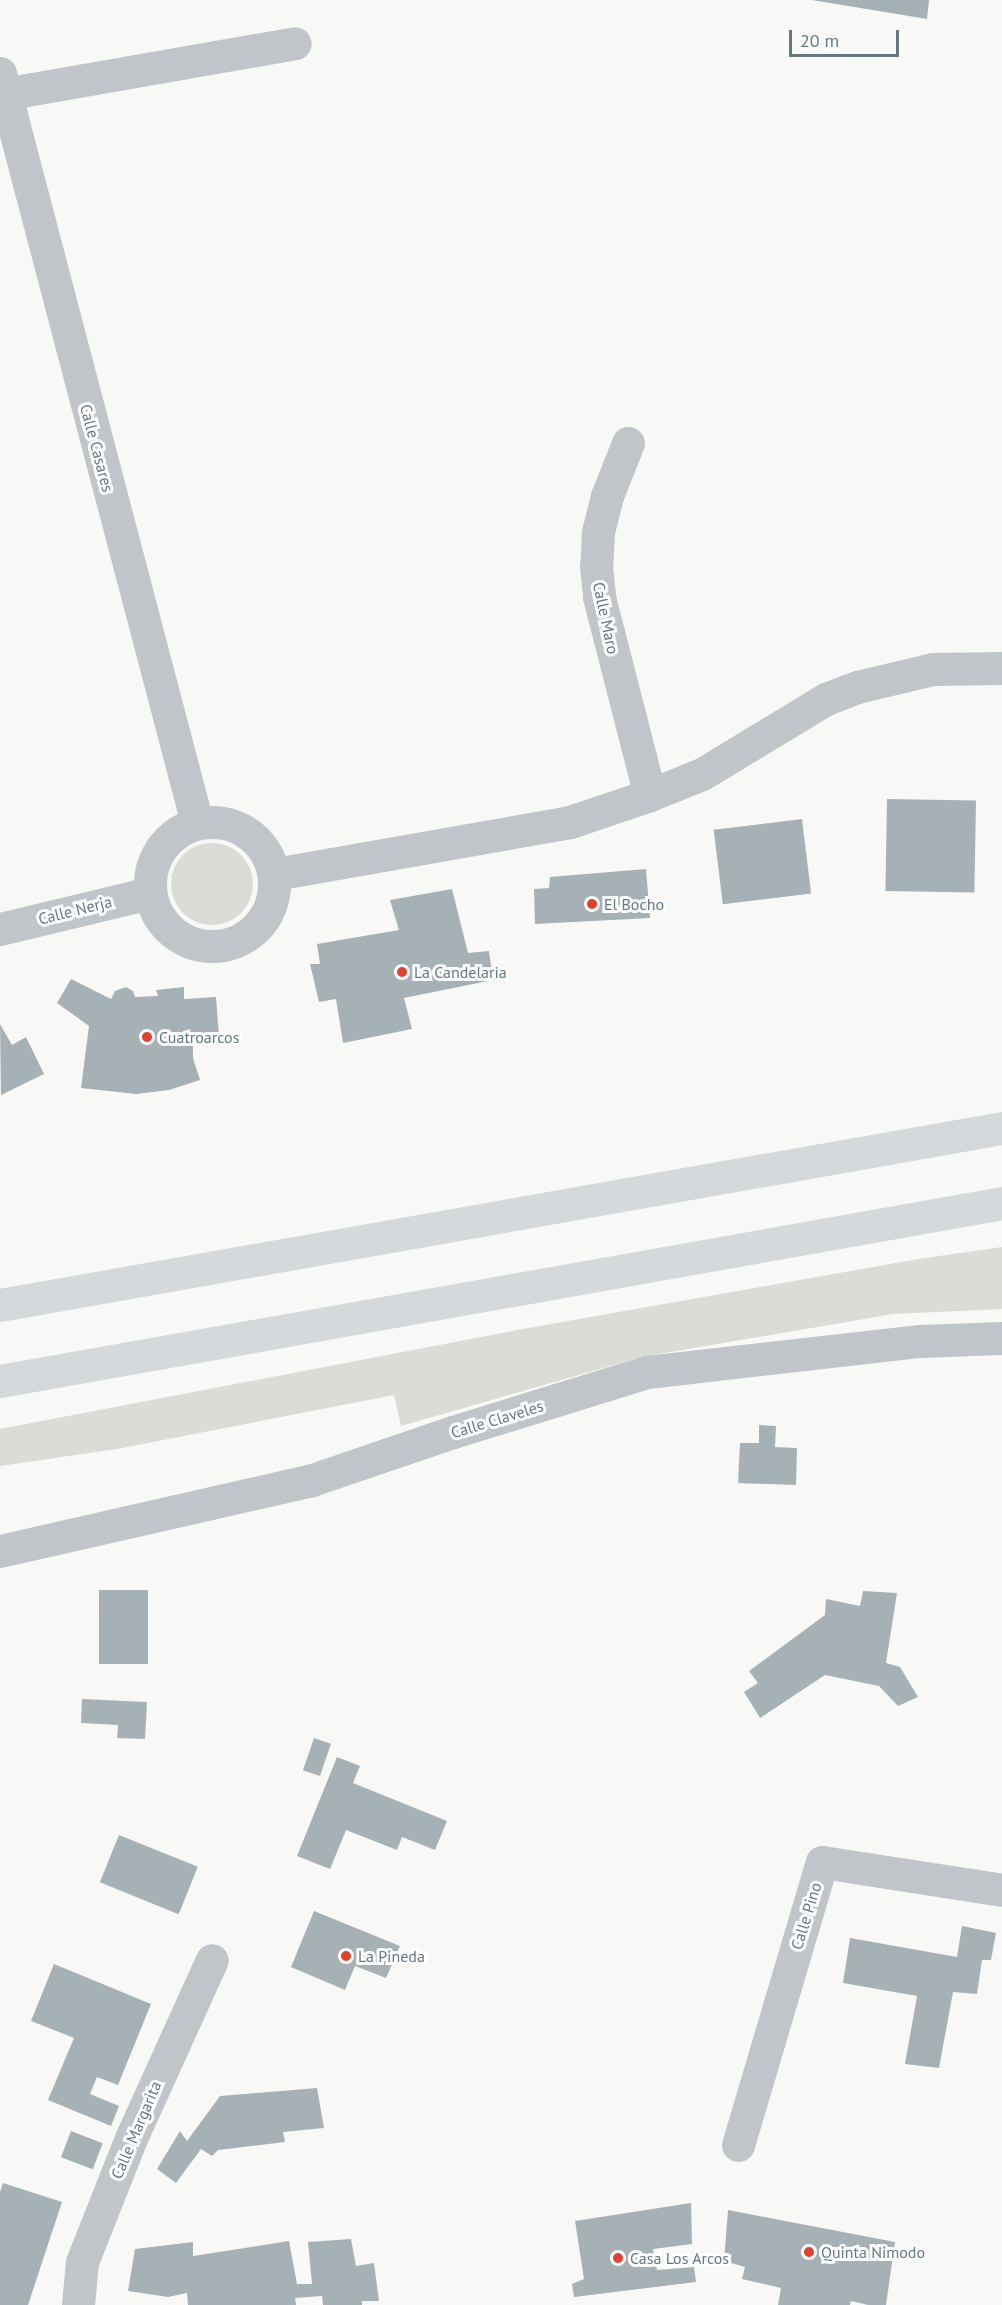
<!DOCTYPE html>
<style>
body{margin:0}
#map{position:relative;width:1002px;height:2305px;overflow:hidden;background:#f8f8f6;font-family:"PT Sans",sans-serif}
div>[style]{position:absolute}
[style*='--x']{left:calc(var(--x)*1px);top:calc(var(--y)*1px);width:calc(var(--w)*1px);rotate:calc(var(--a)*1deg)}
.green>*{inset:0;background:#d9ddd5}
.round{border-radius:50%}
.building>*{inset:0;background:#a6b1b5;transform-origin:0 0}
.minor>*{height:33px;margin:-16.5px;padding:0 16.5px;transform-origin:16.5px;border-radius:16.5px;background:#bfc5c8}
.tertiary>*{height:33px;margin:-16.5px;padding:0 16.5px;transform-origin:16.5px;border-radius:16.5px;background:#bfc5c8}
.tertiary>.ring{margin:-16.5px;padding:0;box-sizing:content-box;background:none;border:33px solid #bfc5c8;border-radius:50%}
.motorway>*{height:33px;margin:-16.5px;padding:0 16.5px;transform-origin:16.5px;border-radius:16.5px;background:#d4d9dc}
.dots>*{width:16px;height:16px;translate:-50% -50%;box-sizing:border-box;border:3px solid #fff;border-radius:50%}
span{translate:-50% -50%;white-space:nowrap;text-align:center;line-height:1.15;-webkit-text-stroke:6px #fff;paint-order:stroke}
.street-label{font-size:16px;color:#637781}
.poi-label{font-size:16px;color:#637781}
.left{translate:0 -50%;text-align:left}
.scale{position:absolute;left:789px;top:30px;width:110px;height:27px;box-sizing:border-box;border:3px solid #637781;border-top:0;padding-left:8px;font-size:18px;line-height:21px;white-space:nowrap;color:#637781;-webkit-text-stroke:4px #fff;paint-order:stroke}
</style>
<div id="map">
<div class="green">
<i class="round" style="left:171px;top:843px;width:82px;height:82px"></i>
<i style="clip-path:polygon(1002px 1247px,1002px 1309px,893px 1314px,642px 1357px,401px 1426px,394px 1395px,117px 1449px,0 1466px,0 1429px,523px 1329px,918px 1259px)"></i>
</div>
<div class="building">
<i style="clip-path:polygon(812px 0,929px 0,927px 19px)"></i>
<i style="left:887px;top:799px;width:89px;height:92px;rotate:1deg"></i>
<i style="left:802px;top:819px;width:75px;height:89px;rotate:83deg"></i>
<i style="clip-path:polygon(646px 869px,650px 918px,535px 924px,534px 889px,549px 888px,550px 877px)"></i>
<i style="clip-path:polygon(452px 889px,468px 953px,489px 951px,493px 980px,404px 998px,412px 1029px,343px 1043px,336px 999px,319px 1002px,310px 964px,320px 964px,317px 944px,399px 930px,390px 900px)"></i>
<i style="clip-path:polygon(71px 979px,111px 999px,115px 991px,126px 987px,133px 991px,135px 997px,158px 996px,156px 990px,184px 987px,184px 999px,216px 997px,219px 1036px,193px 1039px,193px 1058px,200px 1080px,169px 1090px,136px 1094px,81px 1088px,89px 1026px,57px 1003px)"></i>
<i style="clip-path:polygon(0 1024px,12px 1045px,26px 1037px,44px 1074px,1px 1095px)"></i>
<i style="clip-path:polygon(759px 1425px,776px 1426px,775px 1447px,797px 1448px,796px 1485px,738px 1483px,740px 1443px,759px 1443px)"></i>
<i style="left:99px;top:1590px;width:49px;height:74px"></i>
<i style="clip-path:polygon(863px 1591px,897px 1593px,886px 1663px,900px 1667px,918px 1697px,898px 1706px,879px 1686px,825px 1675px,760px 1718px,744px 1692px,758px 1683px,749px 1671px,825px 1615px,826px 1599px,860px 1606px)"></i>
<i style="clip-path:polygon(82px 1699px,147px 1702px,145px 1739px,117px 1738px,118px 1725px,81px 1723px)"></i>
<i style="left:314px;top:1738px;width:18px;height:34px;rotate:19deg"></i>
<i style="clip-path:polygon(337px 1757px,360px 1766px,353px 1783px,447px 1821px,435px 1850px,402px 1837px,397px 1850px,346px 1830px,330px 1869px,297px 1856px)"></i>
<i style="left:119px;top:1835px;width:85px;height:51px;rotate:22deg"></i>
<i style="clip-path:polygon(314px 1911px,400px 1946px,386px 1978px,355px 1966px,345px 1990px,291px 1967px)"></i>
<i style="clip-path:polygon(962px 1926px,996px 1933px,991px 1960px,982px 1960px,977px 1994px,953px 1992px,939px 2068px,905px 2064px,917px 1996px,843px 1983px,850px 1938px,957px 1957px)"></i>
<i style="clip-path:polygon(54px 1964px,151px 2004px,118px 2085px,97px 2077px,90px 2094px,119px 2106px,111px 2126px,48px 2100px,74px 2038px,31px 2021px)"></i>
<i style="clip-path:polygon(317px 2088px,324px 2128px,283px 2132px,285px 2142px,218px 2150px,212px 2156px,201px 2149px,176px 2183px,157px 2169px,180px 2131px,187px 2141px,220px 2096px)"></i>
<i style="left:71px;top:2131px;width:34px;height:28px;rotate:21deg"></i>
<i style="clip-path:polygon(3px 2183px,62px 2202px,28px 2305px,0 2305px,0 2192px)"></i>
<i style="clip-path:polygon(691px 2203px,692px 2244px,653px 2249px,657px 2270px,694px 2267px,696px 2282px,574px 2297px,572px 2284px,584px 2279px,575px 2221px)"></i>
<i style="clip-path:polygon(728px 2210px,895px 2242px,886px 2305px,868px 2305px,851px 2301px,850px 2305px,778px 2305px,781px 2288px,742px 2279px,745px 2267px,724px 2261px)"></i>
<i style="clip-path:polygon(351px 2239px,356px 2266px,374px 2263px,379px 2301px,362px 2301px,362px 2305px,323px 2305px,322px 2296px,295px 2298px,296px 2305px,188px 2305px,187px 2293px,168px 2297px,128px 2291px,135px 2249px,193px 2242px,193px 2256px,289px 2241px,297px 2284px,312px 2284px,308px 2242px)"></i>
</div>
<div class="minor">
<i style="--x:0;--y:73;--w:775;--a:75.28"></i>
<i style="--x:4;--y:94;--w:295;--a:-9.9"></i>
<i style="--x:628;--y:443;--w:57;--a:111.6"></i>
<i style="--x:607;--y:496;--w:38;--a:104"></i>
<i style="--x:598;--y:533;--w:33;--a:93"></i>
<i style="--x:596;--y:566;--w:31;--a:84"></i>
<i style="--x:599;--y:597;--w:204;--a:75.6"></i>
<i style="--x:0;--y:1551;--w:320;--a:-12.8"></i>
<i style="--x:312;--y:1480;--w:149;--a:-18.8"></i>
<i style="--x:453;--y:1432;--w:203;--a:-17.2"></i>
<i style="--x:647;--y:1372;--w:275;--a:-6.5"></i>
<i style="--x:920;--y:1341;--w:82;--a:-2.1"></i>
<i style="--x:738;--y:2145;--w:295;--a:-73.5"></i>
<i style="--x:822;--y:1862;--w:182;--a:8.8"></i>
<i style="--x:78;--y:2305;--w:43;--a:-84.7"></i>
<i style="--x:82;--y:2262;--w:136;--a:-68.4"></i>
<i style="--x:132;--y:2136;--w:193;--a:-65.6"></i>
</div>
<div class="tertiary">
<i class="ring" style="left:150px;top:822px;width:91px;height:91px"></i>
<i style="--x:275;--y:874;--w:300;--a:-10"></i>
<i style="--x:570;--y:822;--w:84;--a:-18.6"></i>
<i style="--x:650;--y:795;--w:56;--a:-22"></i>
<i style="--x:702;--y:774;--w:145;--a:-31.2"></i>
<i style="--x:826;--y:699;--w:33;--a:-21"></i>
<i style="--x:857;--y:687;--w:78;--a:-13.3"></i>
<i style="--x:933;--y:669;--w:69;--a:-0.8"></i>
<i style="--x:0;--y:929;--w:154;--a:-13.5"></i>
</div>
<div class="motorway">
<i style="--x:0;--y:1305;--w:1018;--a:-10.02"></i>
<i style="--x:0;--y:1381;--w:1018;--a:-10.07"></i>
</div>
<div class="dots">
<i style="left:592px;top:904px;background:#e63e28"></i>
<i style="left:402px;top:972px;background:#e63e28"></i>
<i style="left:147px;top:1037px;background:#e63e28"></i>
<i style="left:346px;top:1956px;background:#e63e28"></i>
<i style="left:809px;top:2252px;background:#e63e28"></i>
<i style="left:618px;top:2258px;background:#e63e28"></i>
</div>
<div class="street-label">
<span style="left:97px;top:448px;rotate:75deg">Calle Casares</span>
<span style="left:606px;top:618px;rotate:78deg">Calle Maro</span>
<span style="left:75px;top:910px;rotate:-14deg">Calle Nerja</span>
<span style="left:497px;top:1419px;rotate:-17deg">Calle Claveles</span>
<span style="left:806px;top:1916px;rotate:-73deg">Calle Pino</span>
<span style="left:136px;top:2130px;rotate:-67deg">Calle Margarita</span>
</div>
<div class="poi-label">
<span class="left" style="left:604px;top:904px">El Bocho</span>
<span class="left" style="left:414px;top:972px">La Candelaria</span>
<span class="left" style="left:159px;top:1037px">Cuatroarcos</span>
<span class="left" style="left:358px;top:1956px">La Pineda</span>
<span class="left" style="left:821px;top:2252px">Quinta Nimodo</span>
<span class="left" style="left:630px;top:2258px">Casa Los Arcos</span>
</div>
<div class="scale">20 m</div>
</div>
